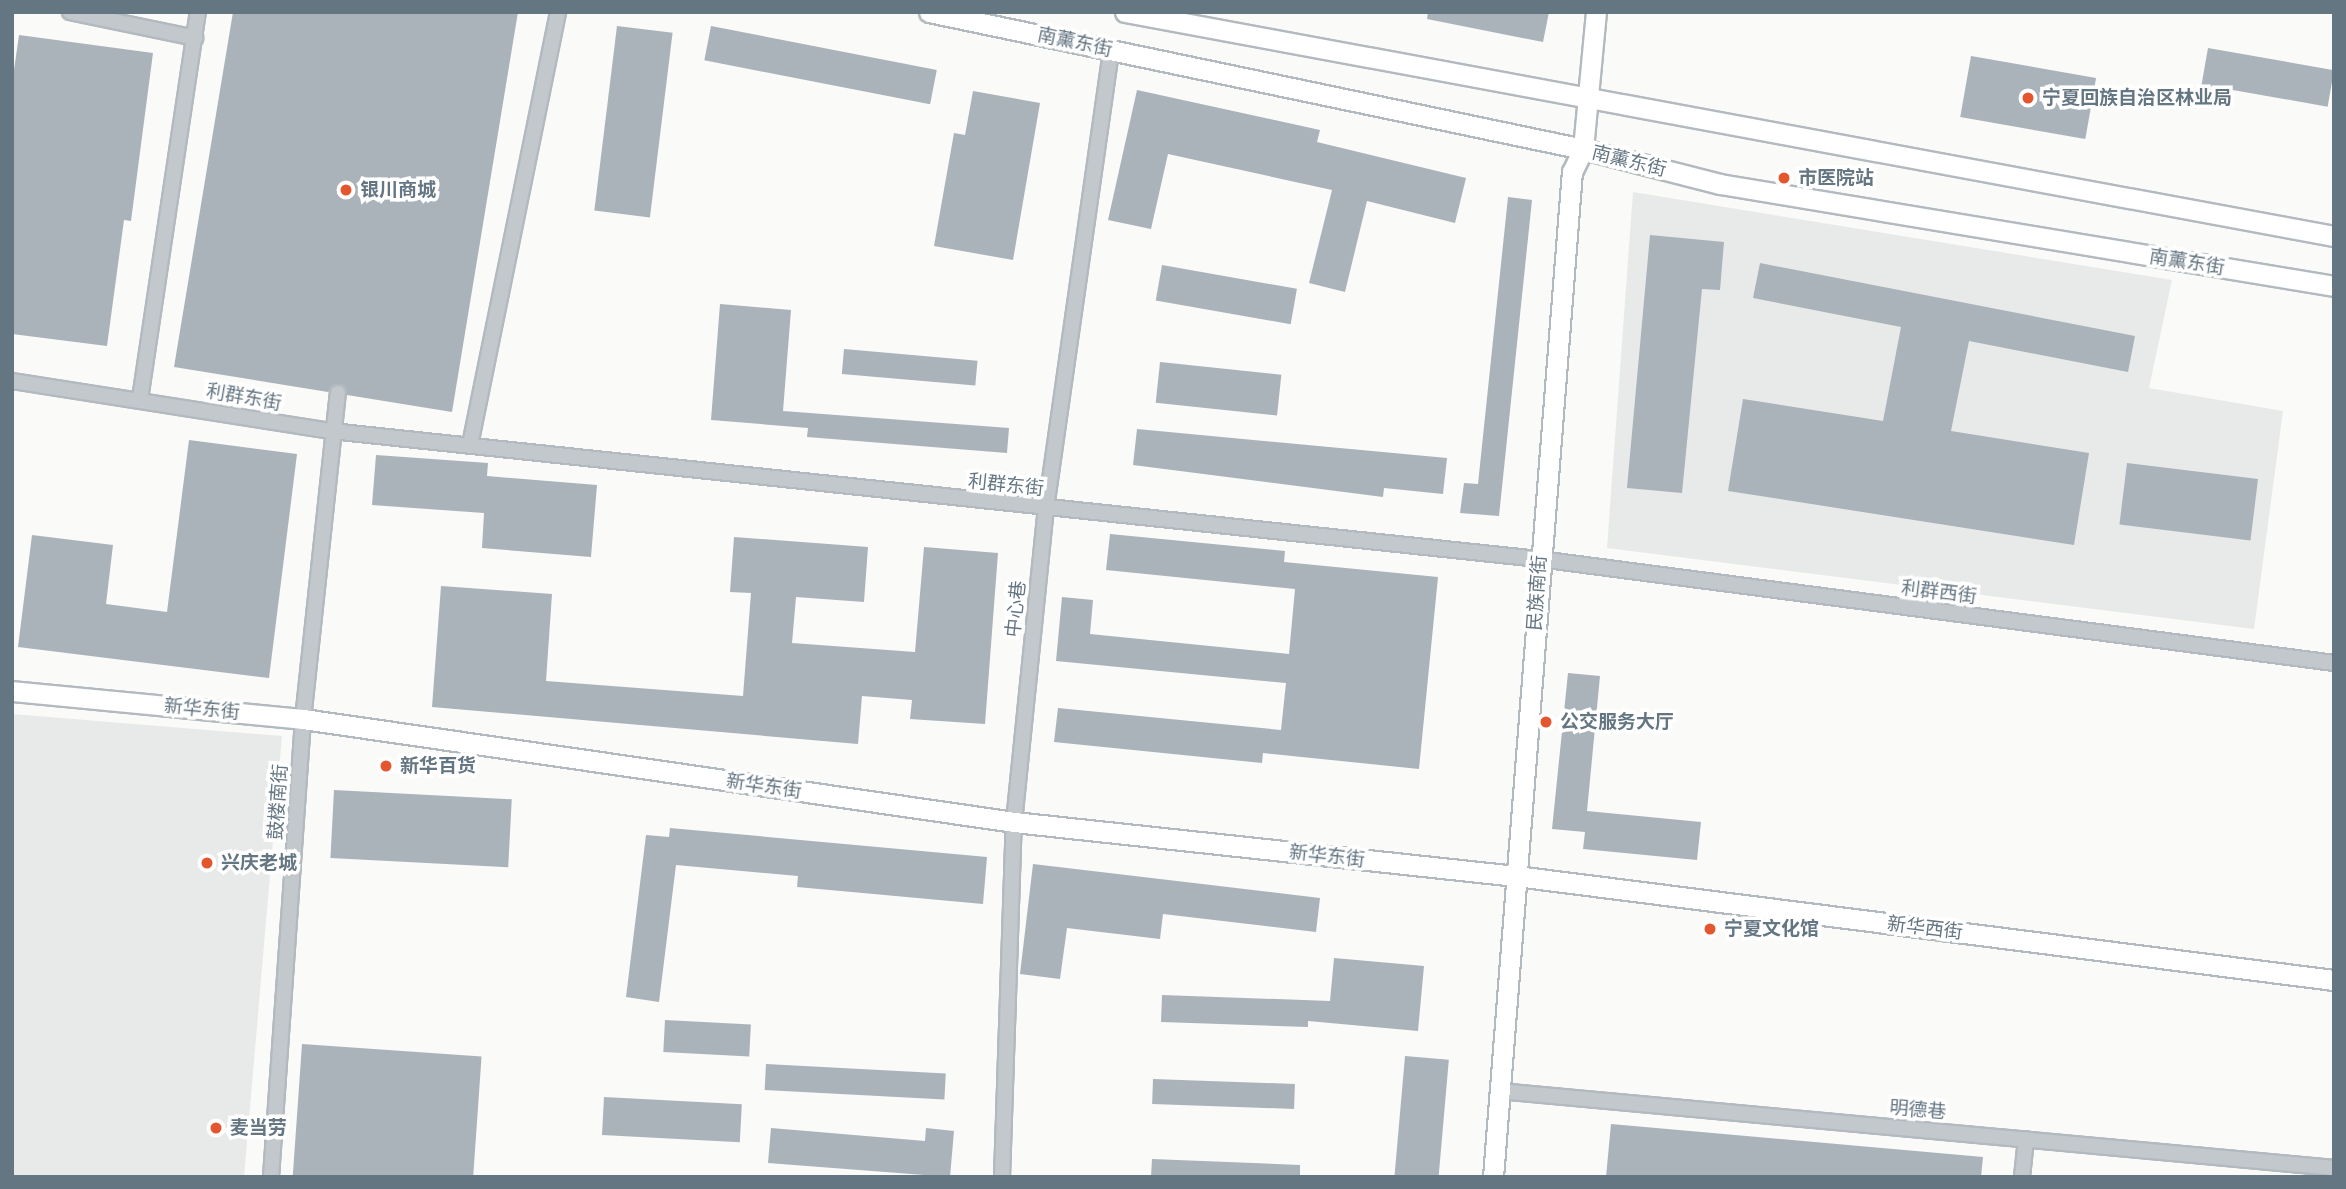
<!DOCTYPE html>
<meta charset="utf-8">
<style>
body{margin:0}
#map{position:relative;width:2346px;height:1189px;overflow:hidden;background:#fafaf8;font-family:Quicksand,"Noto Sans SC",sans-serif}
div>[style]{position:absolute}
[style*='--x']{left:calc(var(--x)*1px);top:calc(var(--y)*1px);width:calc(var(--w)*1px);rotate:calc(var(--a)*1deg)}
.built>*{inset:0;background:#e8e9e9}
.building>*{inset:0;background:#aab3b9;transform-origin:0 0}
.roads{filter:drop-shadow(2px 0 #b3babf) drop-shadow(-2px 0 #b3babf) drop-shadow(0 2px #b3babf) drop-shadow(0 -2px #b3babf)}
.street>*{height:14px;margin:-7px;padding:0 7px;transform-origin:7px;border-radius:7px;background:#c3c8cc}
.secondary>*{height:19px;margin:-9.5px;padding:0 9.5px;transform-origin:9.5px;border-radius:9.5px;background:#fff}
.dots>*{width:19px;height:19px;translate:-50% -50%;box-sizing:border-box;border:4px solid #fff;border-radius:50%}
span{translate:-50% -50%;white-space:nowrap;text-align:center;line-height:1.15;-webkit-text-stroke:7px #fff;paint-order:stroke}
.street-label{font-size:19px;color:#657683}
.poi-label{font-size:19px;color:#657683;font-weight:700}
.left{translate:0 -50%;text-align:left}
.frame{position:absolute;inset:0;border:14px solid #657683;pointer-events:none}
</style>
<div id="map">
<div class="built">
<i style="clip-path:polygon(1633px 192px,2172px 280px,2149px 388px,2283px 411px,2254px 629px,1607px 548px)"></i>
<i style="clip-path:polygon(12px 714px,282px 736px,244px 1177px,12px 1177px)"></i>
</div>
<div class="building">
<i style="clip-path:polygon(233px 12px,518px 12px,452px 412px,347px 395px,340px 384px,328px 392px,174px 367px)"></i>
<i style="clip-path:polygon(1428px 12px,1549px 12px,1543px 42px,1427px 19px)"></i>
<i style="left:617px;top:26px;width:56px;height:186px;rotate:7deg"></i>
<i style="left:711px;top:26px;width:230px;height:35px;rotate:11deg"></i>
<i style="clip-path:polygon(19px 35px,153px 53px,131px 221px,124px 220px,107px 346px,12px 334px,12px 84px)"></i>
<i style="left:2208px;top:48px;width:128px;height:37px;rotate:10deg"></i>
<i style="left:1971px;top:56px;width:127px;height:62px;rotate:10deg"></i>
<i style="clip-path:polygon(1137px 90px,1320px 130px,1317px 142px,1466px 178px,1455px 223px,1367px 201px,1345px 292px,1309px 283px,1332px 190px,1168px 154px,1151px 229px,1108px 220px)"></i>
<i style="clip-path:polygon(973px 91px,1040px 103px,1013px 260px,934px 246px,954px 133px,965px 135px)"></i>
<i style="clip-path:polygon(1508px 197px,1532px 200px,1499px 516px,1460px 513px,1464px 483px,1478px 484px)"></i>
<i style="clip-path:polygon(1650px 235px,1724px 242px,1720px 290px,1702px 289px,1682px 493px,1627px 488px)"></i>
<i style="clip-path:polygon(1760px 263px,2135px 336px,2128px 372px,1969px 341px,1951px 431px,2089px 453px,2074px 545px,1728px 491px,1743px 399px,1883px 421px,1901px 327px,1753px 298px)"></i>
<i style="left:1162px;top:265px;width:137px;height:36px;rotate:10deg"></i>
<i style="clip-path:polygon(720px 304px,791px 310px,783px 411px,1009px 428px,1007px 453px,807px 437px,808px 428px,711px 420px)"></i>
<i style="left:844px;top:349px;width:134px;height:25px;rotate:5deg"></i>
<i style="left:1160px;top:362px;width:122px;height:41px;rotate:6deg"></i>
<i style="clip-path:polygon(1137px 429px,1447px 458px,1443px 494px,1384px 488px,1383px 497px,1133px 465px)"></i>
<i style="clip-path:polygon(189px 440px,297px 454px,269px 678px,18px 647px,32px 535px,113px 545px,106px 604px,167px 612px)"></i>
<i style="clip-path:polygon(376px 455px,488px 463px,487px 476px,597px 485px,591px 557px,482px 548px,484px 513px,372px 505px)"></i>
<i style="left:2127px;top:463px;width:132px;height:62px;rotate:7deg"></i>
<i style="clip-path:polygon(1110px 534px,1285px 551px,1284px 562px,1438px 577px,1419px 769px,1263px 753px,1262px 763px,1054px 742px,1058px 708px,1281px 730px,1286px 683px,1056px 661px,1062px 597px,1093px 600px,1090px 634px,1289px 654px,1295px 589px,1106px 570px)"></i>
<i style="clip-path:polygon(734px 537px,868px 547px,864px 602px,796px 597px,792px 643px,915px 652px,924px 547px,998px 553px,985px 724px,910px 719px,912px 700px,862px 696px,858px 744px,432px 707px,441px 586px,552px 594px,546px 681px,743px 696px,751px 593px,730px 592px)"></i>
<i style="clip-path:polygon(1568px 673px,1600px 676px,1587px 811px,1701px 822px,1697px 860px,1583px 849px,1585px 832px,1552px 829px)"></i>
<i style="left:334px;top:790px;width:178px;height:68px;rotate:3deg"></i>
<i style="clip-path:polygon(670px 828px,987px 857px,983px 904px,797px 887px,798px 876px,676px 865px,659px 1002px,626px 997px,646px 835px,669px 837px)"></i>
<i style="clip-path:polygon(1033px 864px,1320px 898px,1316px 932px,1163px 914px,1160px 939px,1067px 928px,1060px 979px,1020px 974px)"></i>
<i style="clip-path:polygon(1334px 958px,1424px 966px,1418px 1031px,1308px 1021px,1308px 1027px,1161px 1022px,1162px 995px,1330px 1001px)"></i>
<i style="left:665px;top:1020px;width:86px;height:32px;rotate:3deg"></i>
<i style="left:302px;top:1044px;width:180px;height:133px;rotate:4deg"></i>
<i style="left:1405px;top:1056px;width:44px;height:121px;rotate:5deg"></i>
<i style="left:766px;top:1064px;width:180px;height:26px;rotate:3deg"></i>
<i style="left:1153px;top:1079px;width:142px;height:25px;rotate:2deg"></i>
<i style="left:604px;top:1097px;width:138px;height:38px;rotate:3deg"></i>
<i style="clip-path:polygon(1611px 1124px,1983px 1157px,1981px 1177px,1606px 1177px)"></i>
<i style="clip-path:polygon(771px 1128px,925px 1141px,926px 1128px,954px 1131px,950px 1177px,768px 1163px)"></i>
<i style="clip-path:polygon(1152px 1159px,1300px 1165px,1300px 1177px,1151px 1177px)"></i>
</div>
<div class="roads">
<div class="street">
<i style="--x:70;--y:12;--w:128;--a:11.7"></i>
<i style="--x:12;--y:381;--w:323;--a:8.9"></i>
<i style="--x:331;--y:431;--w:1215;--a:6.05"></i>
<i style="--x:1539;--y:559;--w:802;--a:7.45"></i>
<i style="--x:140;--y:399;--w:391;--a:-81.5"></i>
<i style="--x:470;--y:445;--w:442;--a:-78.5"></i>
<i style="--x:1499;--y:1091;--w:839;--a:5.27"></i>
<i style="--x:271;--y:1177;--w:459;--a:-86"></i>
<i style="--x:303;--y:719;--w:328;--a:-83.9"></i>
<i style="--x:1002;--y:1177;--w:355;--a:-88.1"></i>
<i style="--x:1014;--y:822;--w:316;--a:-84.2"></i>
<i style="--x:1046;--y:508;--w:463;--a:-81.9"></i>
<i style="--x:2022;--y:1177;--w:38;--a:-84"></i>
</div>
<div class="secondary">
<i style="--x:929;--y:12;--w:668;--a:11.83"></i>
<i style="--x:1583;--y:149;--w:141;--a:14.3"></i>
<i style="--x:1720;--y:184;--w:622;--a:9.43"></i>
<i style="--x:1125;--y:12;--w:1230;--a:10.5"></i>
<i style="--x:12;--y:691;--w:292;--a:5.5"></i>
<i style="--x:303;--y:719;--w:718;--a:8.24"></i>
<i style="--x:1014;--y:822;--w:505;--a:6.14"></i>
<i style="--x:1516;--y:876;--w:825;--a:7.25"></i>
<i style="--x:1493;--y:1177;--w:1008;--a:-85.51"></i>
<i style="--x:1572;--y:172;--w:25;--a:-64"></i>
<i style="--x:1583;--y:149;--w:138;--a:-84.6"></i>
</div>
</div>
<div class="dots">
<i style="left:2028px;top:98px;background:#e4572e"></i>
<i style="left:1784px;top:178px;background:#e4572e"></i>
<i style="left:346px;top:190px;background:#e4572e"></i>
<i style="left:1546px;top:722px;background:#e4572e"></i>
<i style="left:386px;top:766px;background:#e4572e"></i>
<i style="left:207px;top:863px;background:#e4572e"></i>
<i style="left:1710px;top:929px;background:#e4572e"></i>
<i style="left:216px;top:1128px;background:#e4572e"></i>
</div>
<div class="street-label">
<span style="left:1075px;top:42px;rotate:12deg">南薰东街</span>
<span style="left:1629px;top:161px;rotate:14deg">南薰东街</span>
<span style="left:2187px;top:262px;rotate:9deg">南薰东街</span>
<span style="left:244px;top:397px;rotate:10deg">利群东街</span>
<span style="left:1006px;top:485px;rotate:6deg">利群东街</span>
<span style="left:1939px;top:592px;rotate:7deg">利群西街</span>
<span style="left:1537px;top:593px;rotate:-86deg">民族南街</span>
<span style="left:1016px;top:609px;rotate:-84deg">中心巷</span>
<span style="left:202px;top:709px;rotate:5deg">新华东街</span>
<span style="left:764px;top:786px;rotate:8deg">新华东街</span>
<span style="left:278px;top:802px;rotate:-86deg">鼓楼南街</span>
<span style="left:1327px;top:856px;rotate:6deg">新华东街</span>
<span style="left:1925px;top:928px;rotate:7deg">新华西街</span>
<span style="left:1918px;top:1110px;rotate:5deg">明德巷</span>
</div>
<div class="poi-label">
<span class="left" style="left:2042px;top:98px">宁夏回族自治区林业局</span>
<span class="left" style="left:1798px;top:178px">市医院站</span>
<span class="left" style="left:360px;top:190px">银川商城</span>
<span class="left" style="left:1560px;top:722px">公交服务大厅</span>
<span class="left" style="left:400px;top:766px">新华百货</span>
<span class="left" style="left:221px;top:863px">兴庆老城</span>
<span class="left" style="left:1724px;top:929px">宁夏文化馆</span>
<span class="left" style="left:230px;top:1128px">麦当劳</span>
</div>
<div class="frame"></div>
</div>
